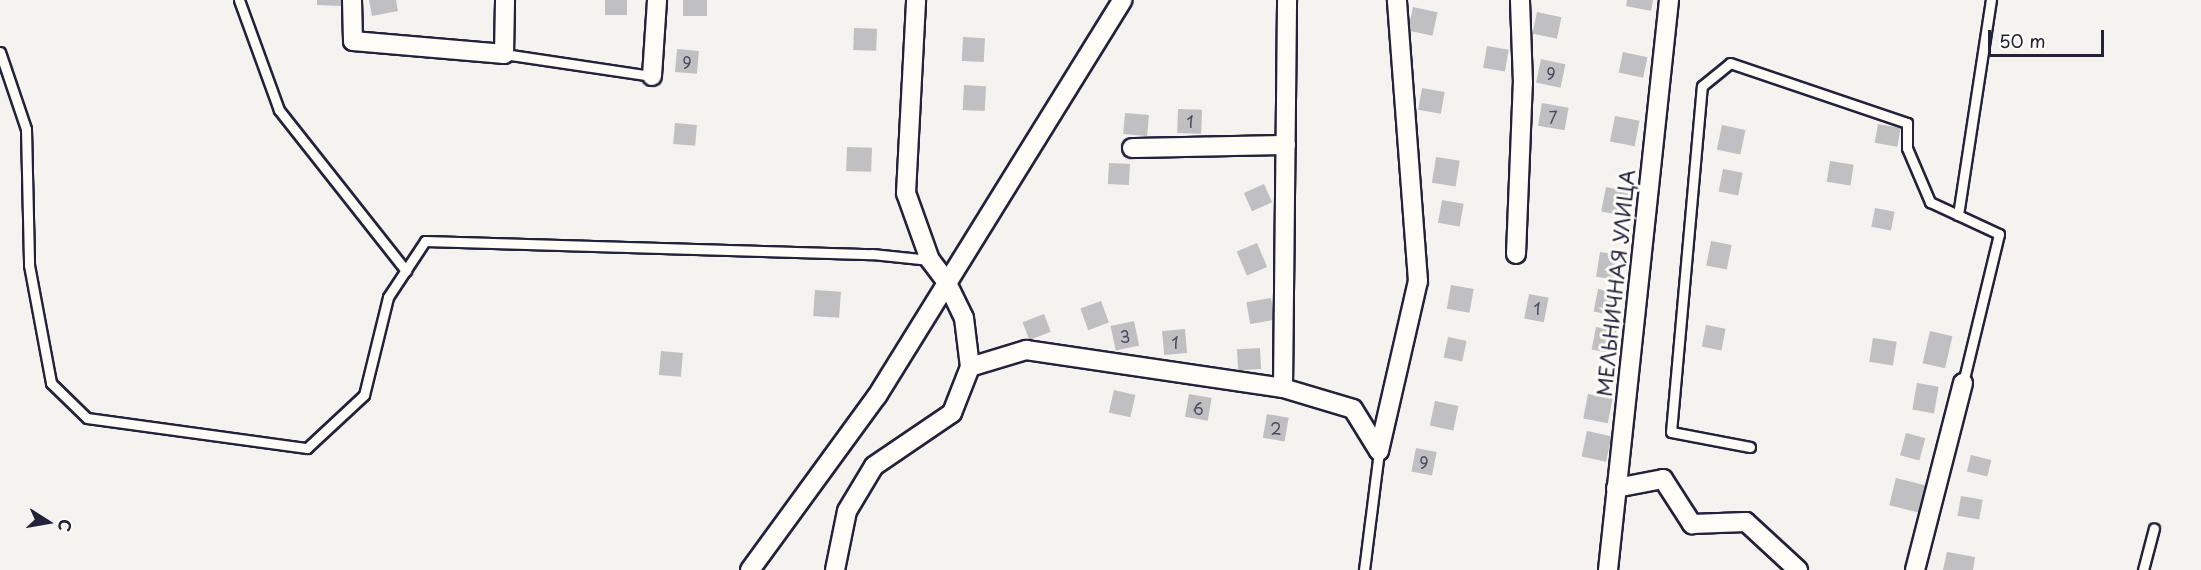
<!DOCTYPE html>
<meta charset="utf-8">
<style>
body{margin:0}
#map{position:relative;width:2201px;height:570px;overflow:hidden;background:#f4f3ef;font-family:"Playpen Sans",sans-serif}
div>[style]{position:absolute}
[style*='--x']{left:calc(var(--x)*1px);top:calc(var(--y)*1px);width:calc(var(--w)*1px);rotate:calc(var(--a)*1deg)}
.building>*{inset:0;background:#c0bfc2;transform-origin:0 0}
.roads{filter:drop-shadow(2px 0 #22223b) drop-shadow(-2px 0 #22223b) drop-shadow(0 2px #22223b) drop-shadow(0 -2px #22223b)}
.lane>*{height:9px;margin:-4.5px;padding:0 4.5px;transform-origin:4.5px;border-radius:4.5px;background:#fdfcf7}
.street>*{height:18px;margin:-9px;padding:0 9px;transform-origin:9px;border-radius:9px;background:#fdfcf7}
span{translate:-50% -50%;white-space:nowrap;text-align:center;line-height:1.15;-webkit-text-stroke:6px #fdfcf7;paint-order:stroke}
.number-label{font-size:16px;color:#4a495d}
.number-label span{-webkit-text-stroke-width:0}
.street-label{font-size:20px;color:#22223b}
.north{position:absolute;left:18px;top:492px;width:60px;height:60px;-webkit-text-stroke:4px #fdfcf7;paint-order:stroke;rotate:101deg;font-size:16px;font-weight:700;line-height:24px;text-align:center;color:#22223b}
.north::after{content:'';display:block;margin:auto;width:21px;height:27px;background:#22223b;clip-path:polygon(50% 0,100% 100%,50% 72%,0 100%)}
.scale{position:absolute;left:1988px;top:30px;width:116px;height:27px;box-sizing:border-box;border:3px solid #22223b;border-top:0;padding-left:8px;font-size:18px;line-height:21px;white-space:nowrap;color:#22223b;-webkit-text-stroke:4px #fdfcf7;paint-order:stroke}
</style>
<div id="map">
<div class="building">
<i style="clip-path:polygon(317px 0,342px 0,341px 6px,317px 5px)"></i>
<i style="clip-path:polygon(369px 0,396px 0,398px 11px,372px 16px)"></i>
<i style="left:605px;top:0;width:22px;height:15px"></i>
<i style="left:683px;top:0;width:24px;height:16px"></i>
<i style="clip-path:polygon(1627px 0,1653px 0,1651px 11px,1626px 6px)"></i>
<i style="left:1413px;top:7px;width:25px;height:24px;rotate:12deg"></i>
<i style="left:1537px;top:12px;width:25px;height:22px;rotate:12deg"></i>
<i style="left:854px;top:28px;width:23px;height:22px;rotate:2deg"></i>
<i style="left:963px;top:37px;width:22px;height:24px;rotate:3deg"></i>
<i style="left:1487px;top:46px;width:22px;height:22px;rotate:10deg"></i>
<i style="left:677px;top:49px;width:22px;height:23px;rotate:5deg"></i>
<i style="left:1623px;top:52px;width:25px;height:21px;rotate:12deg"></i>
<i style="left:1541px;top:59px;width:25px;height:24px;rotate:12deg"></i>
<i style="left:964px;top:85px;width:22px;height:25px;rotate:3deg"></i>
<i style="left:1422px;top:88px;width:23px;height:22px;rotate:10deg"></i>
<i style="left:1542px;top:103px;width:27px;height:23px;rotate:10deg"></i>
<i style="left:1178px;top:109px;width:24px;height:24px;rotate:2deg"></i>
<i style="left:1125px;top:113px;width:24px;height:21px;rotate:5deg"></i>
<i style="left:1615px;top:116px;width:25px;height:26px;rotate:11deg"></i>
<i style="left:675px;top:123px;width:22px;height:21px;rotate:5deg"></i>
<i style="left:1878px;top:124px;width:23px;height:19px;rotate:10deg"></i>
<i style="left:1722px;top:125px;width:24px;height:25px;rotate:12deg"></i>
<i style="left:847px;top:147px;width:25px;height:24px;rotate:2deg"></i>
<i style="left:1436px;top:157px;width:24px;height:26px;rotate:9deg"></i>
<i style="left:1830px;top:161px;width:24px;height:21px;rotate:9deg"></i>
<i style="left:1109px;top:163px;width:21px;height:21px;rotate:3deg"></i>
<i style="left:1723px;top:169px;width:20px;height:23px;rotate:11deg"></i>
<i style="left:1264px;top:184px;width:20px;height:22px;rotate:66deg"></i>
<i style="left:1606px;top:187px;width:26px;height:25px;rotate:11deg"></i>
<i style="left:1442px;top:200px;width:22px;height:23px;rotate:10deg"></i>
<i style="left:1875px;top:208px;width:20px;height:19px;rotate:11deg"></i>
<i style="left:1711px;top:241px;width:21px;height:25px;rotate:11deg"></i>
<i style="left:1257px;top:243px;width:26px;height:22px;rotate:67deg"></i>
<i style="left:1600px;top:252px;width:25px;height:25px;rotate:9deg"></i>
<i style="left:1451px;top:285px;width:23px;height:24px;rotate:10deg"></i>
<i style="left:1598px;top:289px;width:21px;height:23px;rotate:11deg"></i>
<i style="left:815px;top:290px;width:26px;height:26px;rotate:4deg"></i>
<i style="left:1529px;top:294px;width:20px;height:25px;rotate:11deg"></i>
<i style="left:1271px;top:298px;width:22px;height:25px;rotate:80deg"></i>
<i style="left:1101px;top:301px;width:23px;height:22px;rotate:70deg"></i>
<i style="left:1044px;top:314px;width:19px;height:23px;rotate:69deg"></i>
<i style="left:1134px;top:321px;width:25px;height:24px;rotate:78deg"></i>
<i style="left:1706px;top:325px;width:20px;height:22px;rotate:11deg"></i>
<i style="left:1596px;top:327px;width:21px;height:23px;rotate:11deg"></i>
<i style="left:1185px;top:329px;width:24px;height:23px;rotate:85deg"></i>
<i style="left:1930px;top:331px;width:23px;height:33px;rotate:13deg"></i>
<i style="left:1448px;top:337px;width:19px;height:21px;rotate:12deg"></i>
<i style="left:1873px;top:338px;width:24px;height:24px;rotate:9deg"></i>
<i style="left:1260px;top:348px;width:21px;height:23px;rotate:87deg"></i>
<i style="left:661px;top:351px;width:22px;height:24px;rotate:5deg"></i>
<i style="left:1917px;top:383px;width:22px;height:27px;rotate:10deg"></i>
<i style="left:1114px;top:390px;width:22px;height:23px;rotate:13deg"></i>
<i style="left:1189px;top:394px;width:23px;height:23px;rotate:10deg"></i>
<i style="left:1588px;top:394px;width:25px;height:25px;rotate:11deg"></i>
<i style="left:1435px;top:401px;width:24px;height:25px;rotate:12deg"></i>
<i style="left:1267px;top:414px;width:22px;height:24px;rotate:10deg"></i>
<i style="left:1587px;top:431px;width:25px;height:26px;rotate:12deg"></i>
<i style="left:1906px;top:433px;width:20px;height:23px;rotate:15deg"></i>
<i style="left:1416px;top:448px;width:21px;height:24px;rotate:11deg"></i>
<i style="left:1971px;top:455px;width:21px;height:17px;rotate:14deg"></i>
<i style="left:1896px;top:478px;width:32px;height:28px;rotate:14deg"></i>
<i style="left:1961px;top:496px;width:22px;height:20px;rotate:10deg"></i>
<i style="clip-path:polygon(1947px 552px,1975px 557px,1973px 570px,1943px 570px)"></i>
</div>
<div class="roads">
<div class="lane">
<i style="--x:239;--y:0;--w:117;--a:70"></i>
<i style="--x:279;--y:110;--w:205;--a:51.7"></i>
<i style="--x:0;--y:52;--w:81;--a:71.3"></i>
<i style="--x:26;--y:129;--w:136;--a:88.7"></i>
<i style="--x:29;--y:265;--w:120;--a:79.4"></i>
<i style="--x:51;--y:383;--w:50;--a:44.2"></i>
<i style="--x:87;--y:418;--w:222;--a:7.8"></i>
<i style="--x:307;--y:448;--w:78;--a:-42.9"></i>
<i style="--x:364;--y:395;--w:101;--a:-76.2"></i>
<i style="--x:388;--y:297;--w:67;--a:-56.5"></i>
<i style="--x:425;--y:241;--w:447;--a:1.7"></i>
<i style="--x:872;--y:254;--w:58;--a:5.9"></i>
<i style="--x:504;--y:54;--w:150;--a:8.5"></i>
<i style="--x:1958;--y:215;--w:218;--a:-81.3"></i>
<i style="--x:1750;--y:447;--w:80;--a:-169.2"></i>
<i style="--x:1671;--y:432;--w:347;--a:-84.9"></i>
<i style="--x:1702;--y:86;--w:36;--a:-39"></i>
<i style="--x:1730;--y:63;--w:187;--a:18.7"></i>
<i style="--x:1907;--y:123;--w:25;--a:90"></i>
<i style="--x:1907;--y:148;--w:59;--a:66.9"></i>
<i style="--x:1930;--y:202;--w:76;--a:24.9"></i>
<i style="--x:1999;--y:234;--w:153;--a:103.6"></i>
<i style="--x:1364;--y:570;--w:120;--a:-82.8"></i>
<i style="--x:2143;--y:570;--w:43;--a:-75.3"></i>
</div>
<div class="street">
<i style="--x:352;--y:0;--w:41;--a:88.6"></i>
<i style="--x:353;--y:41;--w:152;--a:4.9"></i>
<i style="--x:504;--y:54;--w:54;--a:-88.9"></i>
<i style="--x:652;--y:76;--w:76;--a:-86.2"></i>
<i style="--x:1132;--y:148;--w:154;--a:-1.1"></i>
<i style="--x:1516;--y:254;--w:171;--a:-87.7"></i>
<i style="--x:1523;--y:83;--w:83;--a:-92.1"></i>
<i style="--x:970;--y:367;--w:59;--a:-16.9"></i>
<i style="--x:1026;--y:350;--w:260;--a:8.4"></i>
<i style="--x:1283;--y:388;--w:388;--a:-89.4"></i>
<i style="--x:1283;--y:388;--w:73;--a:16.7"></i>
<i style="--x:1353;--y:409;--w:49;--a:58.2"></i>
<i style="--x:1379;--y:451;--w:174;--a:-77.1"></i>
<i style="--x:1418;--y:281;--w:282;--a:-94.3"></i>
<i style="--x:1616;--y:488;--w:48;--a:-10.8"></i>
<i style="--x:1663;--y:479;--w:54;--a:57.2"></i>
<i style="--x:1692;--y:524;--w:54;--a:-2.1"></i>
<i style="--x:1746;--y:522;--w:71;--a:42.7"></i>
<i style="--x:750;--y:570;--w:215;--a:-53.9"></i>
<i style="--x:877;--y:396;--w:466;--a:-58.2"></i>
<i style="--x:835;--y:570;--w:60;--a:-78.5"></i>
<i style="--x:847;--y:511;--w:52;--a:-59"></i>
<i style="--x:874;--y:466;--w:94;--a:-34.2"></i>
<i style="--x:952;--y:413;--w:49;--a:-68.6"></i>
<i style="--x:970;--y:367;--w:49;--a:-97"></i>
<i style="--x:964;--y:318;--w:41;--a:-115.9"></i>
<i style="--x:946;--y:281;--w:26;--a:-127"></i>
<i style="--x:930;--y:260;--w:71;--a:-109.7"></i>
<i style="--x:906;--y:193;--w:193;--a:-87"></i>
<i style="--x:1608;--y:570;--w:573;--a:-83.89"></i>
<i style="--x:1915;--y:570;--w:193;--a:-75.6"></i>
</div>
</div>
<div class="number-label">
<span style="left:687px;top:62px">9</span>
<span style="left:1551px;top:73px">9</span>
<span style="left:1553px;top:117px">7</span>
<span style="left:1190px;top:121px">1</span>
<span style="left:1537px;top:308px">1</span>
<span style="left:1125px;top:336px">3</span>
<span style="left:1175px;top:342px">1</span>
<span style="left:1198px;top:408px">6</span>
<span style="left:1276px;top:428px">2</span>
<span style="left:1424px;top:462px">9</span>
</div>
<div class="street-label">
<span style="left:1616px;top:283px;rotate:-84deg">МЕЛЬНИЧНАЯ УЛИЦА</span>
</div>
<div class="north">С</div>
<div class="scale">50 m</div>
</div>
